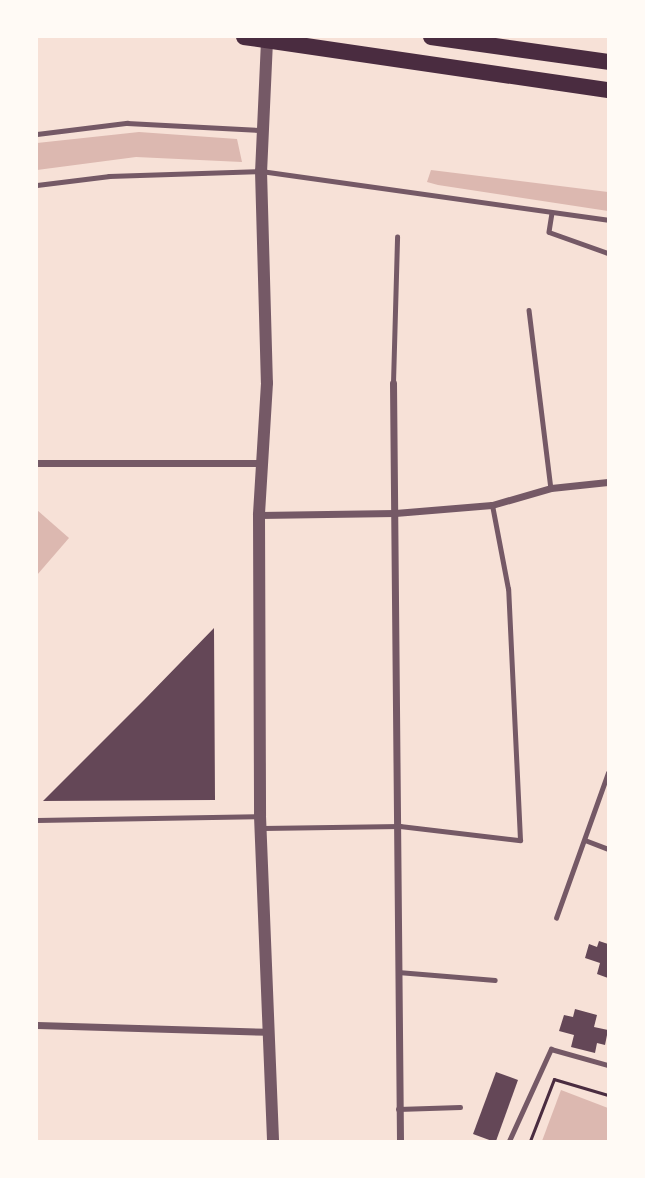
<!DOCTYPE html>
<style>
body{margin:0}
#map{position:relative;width:645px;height:1178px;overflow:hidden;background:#f7e1d7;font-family:Signika,sans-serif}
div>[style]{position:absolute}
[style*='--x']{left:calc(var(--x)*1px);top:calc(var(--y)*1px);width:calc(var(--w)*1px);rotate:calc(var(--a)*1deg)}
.water>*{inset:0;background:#dcb8b0}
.building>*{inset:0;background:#644757}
.path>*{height:2.5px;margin:-1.25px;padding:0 1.25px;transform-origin:1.25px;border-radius:1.25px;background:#4a2c40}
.service>*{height:4.5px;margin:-2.25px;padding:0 2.25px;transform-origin:2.25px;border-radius:2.25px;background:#755966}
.minor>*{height:7px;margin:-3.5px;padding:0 3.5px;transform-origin:3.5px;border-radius:3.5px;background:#755966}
.tertiary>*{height:12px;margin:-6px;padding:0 6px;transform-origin:6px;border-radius:6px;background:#755966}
.trunk>*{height:16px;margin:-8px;padding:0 8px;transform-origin:8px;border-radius:8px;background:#4a2c40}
span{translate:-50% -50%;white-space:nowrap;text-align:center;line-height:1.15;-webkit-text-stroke:5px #fffaf5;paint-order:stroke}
.frame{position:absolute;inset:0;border:38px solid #fffaf5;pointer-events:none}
</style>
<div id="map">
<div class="water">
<i style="clip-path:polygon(139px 132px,237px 139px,242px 162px,136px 157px,37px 170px,37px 143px)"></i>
<i style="clip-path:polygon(431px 170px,608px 192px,608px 211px,438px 185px,427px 182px)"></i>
<i style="clip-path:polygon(37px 510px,69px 538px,37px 575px)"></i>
<i style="clip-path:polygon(561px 1090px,608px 1108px,608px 1141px,542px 1141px)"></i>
</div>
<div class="building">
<i style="clip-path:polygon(214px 628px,215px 800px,43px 801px,144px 700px)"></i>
<i style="clip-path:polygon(599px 941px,608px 944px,608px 978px,597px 974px,600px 963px,585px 958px,589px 944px,597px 947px)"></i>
<i style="clip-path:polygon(575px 1009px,597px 1015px,594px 1027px,608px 1030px,605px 1045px,597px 1043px,595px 1053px,571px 1047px,574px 1035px,559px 1031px,564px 1015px,573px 1017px)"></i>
<i style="clip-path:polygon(496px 1072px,518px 1080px,496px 1141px,492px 1141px,473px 1134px)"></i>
</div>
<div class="path">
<i style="--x:530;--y:1141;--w:66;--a:-68.8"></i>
<i style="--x:554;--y:1079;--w:56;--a:16.5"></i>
</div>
<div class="service">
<i style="--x:37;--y:134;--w:91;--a:-7"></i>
<i style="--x:127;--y:123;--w:133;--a:3"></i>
<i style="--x:37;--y:185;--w:73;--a:-7.1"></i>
<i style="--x:109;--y:176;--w:152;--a:-1.9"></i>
<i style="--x:261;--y:171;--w:350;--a:8"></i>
<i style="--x:552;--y:213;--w:19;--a:99"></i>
<i style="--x:549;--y:232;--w:63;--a:19.6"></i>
<i style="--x:529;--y:310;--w:179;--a:83"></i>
<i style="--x:393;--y:383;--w:146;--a:-88.4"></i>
<i style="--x:37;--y:820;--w:223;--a:-1"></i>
<i style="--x:263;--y:828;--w:137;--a:-0.8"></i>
<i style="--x:400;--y:826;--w:121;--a:6.7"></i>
<i style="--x:520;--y:840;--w:251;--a:-92.7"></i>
<i style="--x:508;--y:589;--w:86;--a:-100.8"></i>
<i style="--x:585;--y:840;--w:25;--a:21"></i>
<i style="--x:556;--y:918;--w:154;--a:-70.3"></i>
<i style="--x:398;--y:972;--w:97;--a:4.7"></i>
<i style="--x:398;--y:1109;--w:62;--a:-1.8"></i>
<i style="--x:509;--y:1141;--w:101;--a:-65.5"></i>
<i style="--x:551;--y:1049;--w:59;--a:15.7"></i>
</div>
<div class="minor">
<i style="--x:393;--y:383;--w:758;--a:89.47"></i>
<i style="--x:37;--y:463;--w:224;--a:0"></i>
<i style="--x:259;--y:515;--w:136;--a:-0.8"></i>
<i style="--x:395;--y:513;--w:97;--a:-4.7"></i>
<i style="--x:492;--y:505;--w:61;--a:-16.1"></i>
<i style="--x:551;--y:488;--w:57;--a:-6"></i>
<i style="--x:37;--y:1025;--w:231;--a:1.7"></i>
</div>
<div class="tertiary">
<i style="--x:267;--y:41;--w:130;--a:92.6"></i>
<i style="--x:261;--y:171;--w:212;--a:88.4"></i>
<i style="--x:267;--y:383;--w:132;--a:93.5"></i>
<i style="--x:259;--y:515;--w:301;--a:89.8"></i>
<i style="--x:260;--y:816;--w:325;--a:87.7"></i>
</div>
<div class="trunk">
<i style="--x:244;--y:37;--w:368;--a:8.3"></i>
<i style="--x:431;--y:37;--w:179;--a:8"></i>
</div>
<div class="frame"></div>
</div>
